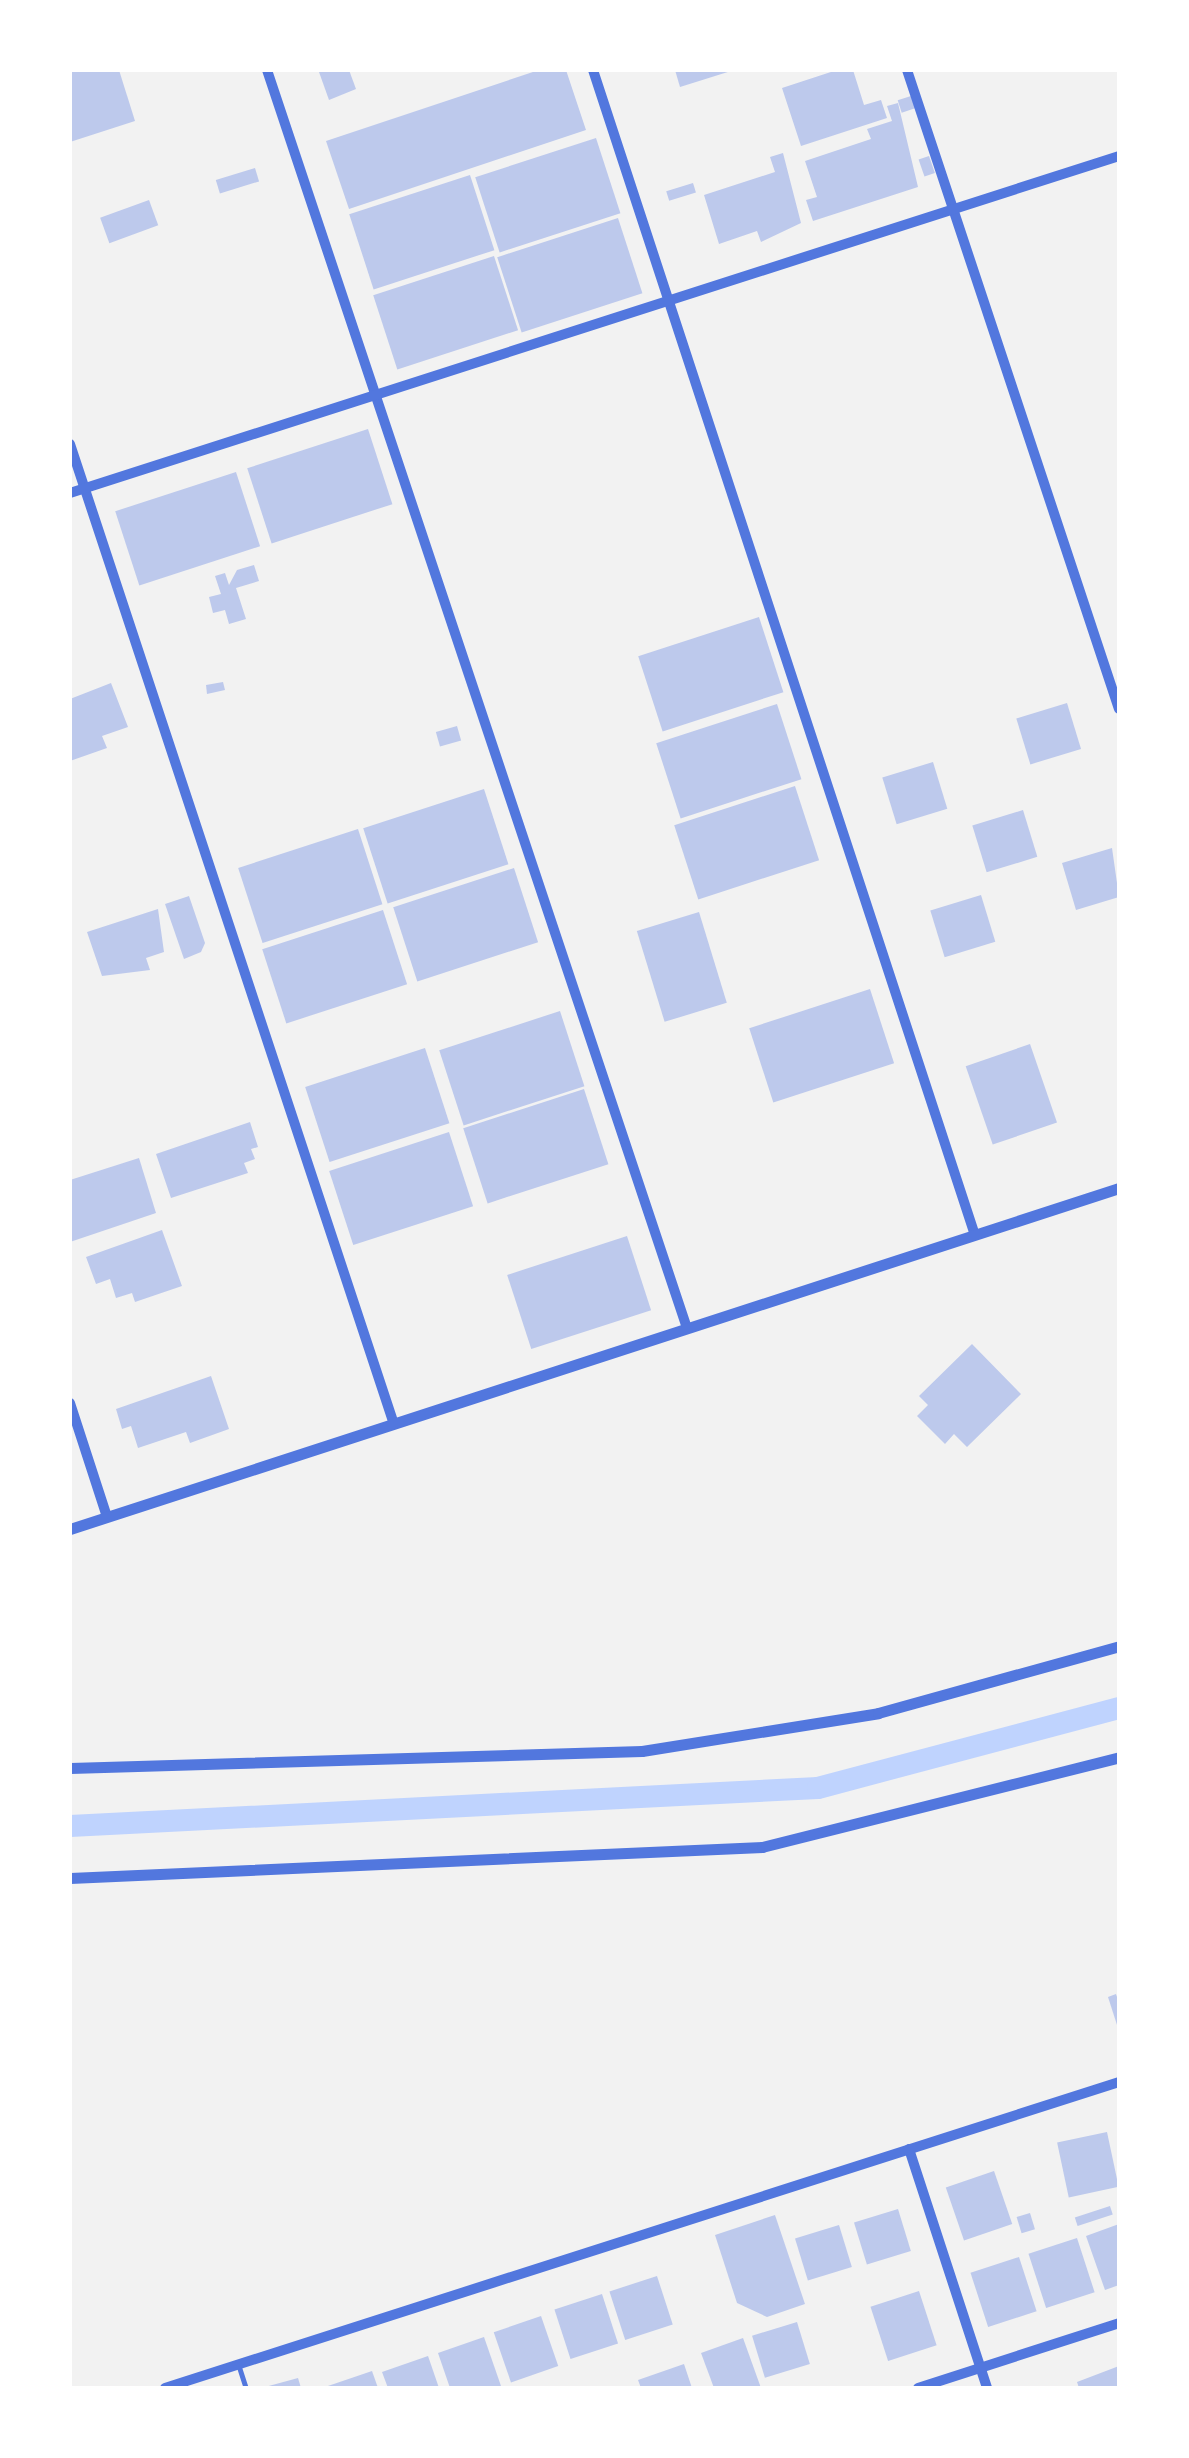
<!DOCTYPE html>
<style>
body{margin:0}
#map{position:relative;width:1189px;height:2458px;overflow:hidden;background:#f2f2f2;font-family:"Sofia Sans Condensed",sans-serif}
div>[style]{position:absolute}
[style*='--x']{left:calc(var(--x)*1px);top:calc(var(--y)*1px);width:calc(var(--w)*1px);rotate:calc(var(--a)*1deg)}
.canal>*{height:22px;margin:-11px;padding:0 11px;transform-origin:11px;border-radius:11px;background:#bfd3fe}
.building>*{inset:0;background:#bdc9ec;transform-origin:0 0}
.service>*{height:5px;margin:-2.5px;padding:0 2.5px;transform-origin:2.5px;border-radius:2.5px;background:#5277de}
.minor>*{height:10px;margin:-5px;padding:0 5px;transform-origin:5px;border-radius:5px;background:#5277de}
.tertiary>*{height:11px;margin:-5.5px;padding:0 5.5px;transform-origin:5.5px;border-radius:5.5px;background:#5277de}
span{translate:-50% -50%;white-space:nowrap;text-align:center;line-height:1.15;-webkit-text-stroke:10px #fff;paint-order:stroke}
.frame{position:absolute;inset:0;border:72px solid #fff;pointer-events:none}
</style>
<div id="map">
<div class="canal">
<i style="--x:70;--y:1826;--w:749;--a:-2.91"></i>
<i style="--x:818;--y:1788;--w:311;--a:-14.9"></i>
</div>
<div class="building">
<i style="clip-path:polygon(70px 70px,119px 70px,135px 121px,70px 142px)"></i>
<i style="clip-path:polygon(349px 70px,356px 89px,329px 100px,319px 72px)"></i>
<i style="clip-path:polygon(539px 70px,566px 70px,586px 130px,349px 209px,326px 141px)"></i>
<i style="clip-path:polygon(675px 70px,731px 70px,731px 71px,680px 87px)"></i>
<i style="clip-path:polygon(837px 70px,853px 70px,864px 105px,881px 100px,887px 118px,801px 146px,782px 88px)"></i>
<i style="left:911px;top:96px;width:13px;height:14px;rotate:72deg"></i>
<i style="clip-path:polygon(898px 103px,918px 187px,813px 221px,806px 200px,817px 197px,805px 161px,871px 139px,867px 129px,892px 121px,887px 106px)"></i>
<i style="left:596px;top:138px;width:79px;height:127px;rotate:72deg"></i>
<i style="clip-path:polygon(783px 153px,801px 223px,761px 242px,757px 231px,719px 244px,704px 195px,775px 172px,770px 157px)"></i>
<i style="left:929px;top:156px;width:18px;height:11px;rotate:71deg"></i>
<i style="left:255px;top:168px;width:14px;height:41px;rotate:73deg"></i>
<i style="left:470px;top:175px;width:79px;height:127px;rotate:72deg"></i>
<i style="left:693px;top:183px;width:10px;height:28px;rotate:73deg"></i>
<i style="left:149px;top:200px;width:27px;height:52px;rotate:70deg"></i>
<i style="left:618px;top:218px;width:79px;height:127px;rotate:72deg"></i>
<i style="left:494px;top:256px;width:78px;height:127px;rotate:72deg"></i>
<i style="left:368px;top:429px;width:79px;height:127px;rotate:72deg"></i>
<i style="left:236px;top:472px;width:78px;height:127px;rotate:72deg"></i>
<i style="clip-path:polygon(254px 565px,259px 581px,236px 588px,246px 619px,229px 624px,225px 610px,213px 613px,209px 597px,221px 594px,215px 576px,225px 573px,229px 585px,237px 570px)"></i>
<i style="left:759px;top:617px;width:79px;height:127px;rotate:72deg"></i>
<i style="clip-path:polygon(223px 682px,225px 690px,207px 694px,206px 685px)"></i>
<i style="clip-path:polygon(111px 683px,128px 727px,102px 736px,107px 748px,70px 761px,70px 699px)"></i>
<i style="left:1067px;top:703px;width:48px;height:53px;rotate:73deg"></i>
<i style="left:777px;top:704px;width:79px;height:127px;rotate:72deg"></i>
<i style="left:457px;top:726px;width:15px;height:22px;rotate:74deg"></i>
<i style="left:933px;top:762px;width:49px;height:53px;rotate:73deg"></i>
<i style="left:795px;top:786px;width:78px;height:127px;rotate:72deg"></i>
<i style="left:484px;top:789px;width:79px;height:127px;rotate:72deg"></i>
<i style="left:1023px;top:810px;width:49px;height:53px;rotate:73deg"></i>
<i style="left:358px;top:829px;width:79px;height:126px;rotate:72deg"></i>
<i style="clip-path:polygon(1112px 848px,1119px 897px,1076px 910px,1062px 863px)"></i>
<i style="left:514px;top:868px;width:78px;height:127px;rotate:72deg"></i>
<i style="left:981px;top:895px;width:49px;height:53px;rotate:73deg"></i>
<i style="clip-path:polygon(189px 896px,205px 943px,201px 952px,184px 959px,165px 904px)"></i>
<i style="clip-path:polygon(158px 909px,164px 952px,146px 958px,150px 970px,102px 976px,87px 932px)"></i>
<i style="left:383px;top:910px;width:78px;height:127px;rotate:72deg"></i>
<i style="left:699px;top:912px;width:95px;height:65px;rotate:73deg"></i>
<i style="left:870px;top:989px;width:78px;height:127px;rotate:72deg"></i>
<i style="left:560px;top:1011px;width:79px;height:127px;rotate:72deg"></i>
<i style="left:1030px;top:1044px;width:83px;height:68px;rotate:71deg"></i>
<i style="left:425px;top:1048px;width:79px;height:126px;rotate:72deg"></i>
<i style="left:584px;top:1089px;width:79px;height:127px;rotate:72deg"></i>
<i style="clip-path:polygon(250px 1122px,258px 1147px,251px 1149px,255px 1159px,244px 1163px,248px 1173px,171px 1198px,156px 1154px)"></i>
<i style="left:449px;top:1132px;width:78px;height:126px;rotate:72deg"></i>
<i style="clip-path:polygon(139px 1158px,156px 1213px,70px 1242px,70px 1180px)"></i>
<i style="clip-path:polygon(162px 1230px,182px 1286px,135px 1302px,132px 1293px,116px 1298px,110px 1279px,96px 1284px,86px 1257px)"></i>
<i style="left:627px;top:1236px;width:78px;height:126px;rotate:72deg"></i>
<i style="clip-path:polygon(972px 1344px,1021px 1394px,967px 1447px,954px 1434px,945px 1444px,917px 1416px,928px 1405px,919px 1396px)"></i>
<i style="clip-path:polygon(211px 1376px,229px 1429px,190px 1443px,186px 1432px,138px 1448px,131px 1426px,122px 1429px,116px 1409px)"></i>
<i style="clip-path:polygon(1116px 1994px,1119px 2003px,1118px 2028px,1108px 1997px)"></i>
<i style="left:1107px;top:2132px;width:56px;height:51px;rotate:78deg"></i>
<i style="left:994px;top:2171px;width:56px;height:51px;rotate:71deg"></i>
<i style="left:1110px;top:2206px;width:9px;height:37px;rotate:72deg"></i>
<i style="left:898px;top:2209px;width:44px;height:46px;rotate:73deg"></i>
<i style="left:1030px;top:2213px;width:17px;height:14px;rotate:73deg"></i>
<i style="clip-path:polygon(775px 2215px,805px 2304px,767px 2317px,737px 2303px,715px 2235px)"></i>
<i style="clip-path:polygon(1119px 2224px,1119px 2285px,1105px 2290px,1086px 2236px)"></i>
<i style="left:839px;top:2225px;width:44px;height:46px;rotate:73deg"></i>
<i style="left:1077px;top:2238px;width:57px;height:51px;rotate:72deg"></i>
<i style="left:1019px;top:2257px;width:57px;height:51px;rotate:72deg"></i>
<i style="left:657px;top:2276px;width:51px;height:50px;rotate:72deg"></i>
<i style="left:919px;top:2291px;width:57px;height:51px;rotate:72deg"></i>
<i style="left:602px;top:2294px;width:52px;height:50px;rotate:72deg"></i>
<i style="left:541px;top:2316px;width:53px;height:50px;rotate:71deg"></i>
<i style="left:797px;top:2322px;width:44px;height:47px;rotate:73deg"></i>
<i style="clip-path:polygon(484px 2337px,501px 2386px,450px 2388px,438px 2353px)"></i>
<i style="clip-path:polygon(743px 2338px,761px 2388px,714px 2388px,701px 2353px)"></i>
<i style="clip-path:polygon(428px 2356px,439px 2388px,388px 2388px,382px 2372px)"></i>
<i style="clip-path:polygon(684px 2364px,692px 2388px,641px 2388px,638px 2380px)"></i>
<i style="clip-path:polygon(1119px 2366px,1119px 2388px,1079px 2388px,1077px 2382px)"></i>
<i style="clip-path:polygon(372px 2371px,378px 2388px,325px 2388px,325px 2387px)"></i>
<i style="clip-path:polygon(298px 2378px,301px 2388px,266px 2388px,265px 2387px)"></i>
</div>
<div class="service">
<i style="--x:239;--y:2367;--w:22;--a:72"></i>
</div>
<div class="minor">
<i style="--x:267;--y:70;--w:1326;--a:71.54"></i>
<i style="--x:593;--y:70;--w:1226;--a:71.85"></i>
<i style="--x:907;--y:70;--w:673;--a:71.65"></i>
<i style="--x:70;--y:444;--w:1032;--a:71.71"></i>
<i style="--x:70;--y:493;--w:1102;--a:-17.81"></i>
<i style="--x:70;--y:1403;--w:120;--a:72"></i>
<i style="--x:909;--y:2149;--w:251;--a:71.9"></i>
<i style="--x:165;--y:2388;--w:1002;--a:-17.78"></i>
<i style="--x:918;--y:2388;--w:211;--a:-17.9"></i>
</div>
<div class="tertiary">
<i style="--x:70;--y:1529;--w:1103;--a:-18.01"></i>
<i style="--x:70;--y:1768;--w:572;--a:-1.7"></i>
<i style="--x:642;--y:1751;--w:239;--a:-9.1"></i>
<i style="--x:878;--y:1713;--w:250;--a:-15.5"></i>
<i style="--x:70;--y:1878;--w:693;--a:-2.57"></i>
<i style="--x:762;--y:1847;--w:368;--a:-14.1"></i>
</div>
<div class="frame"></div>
</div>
